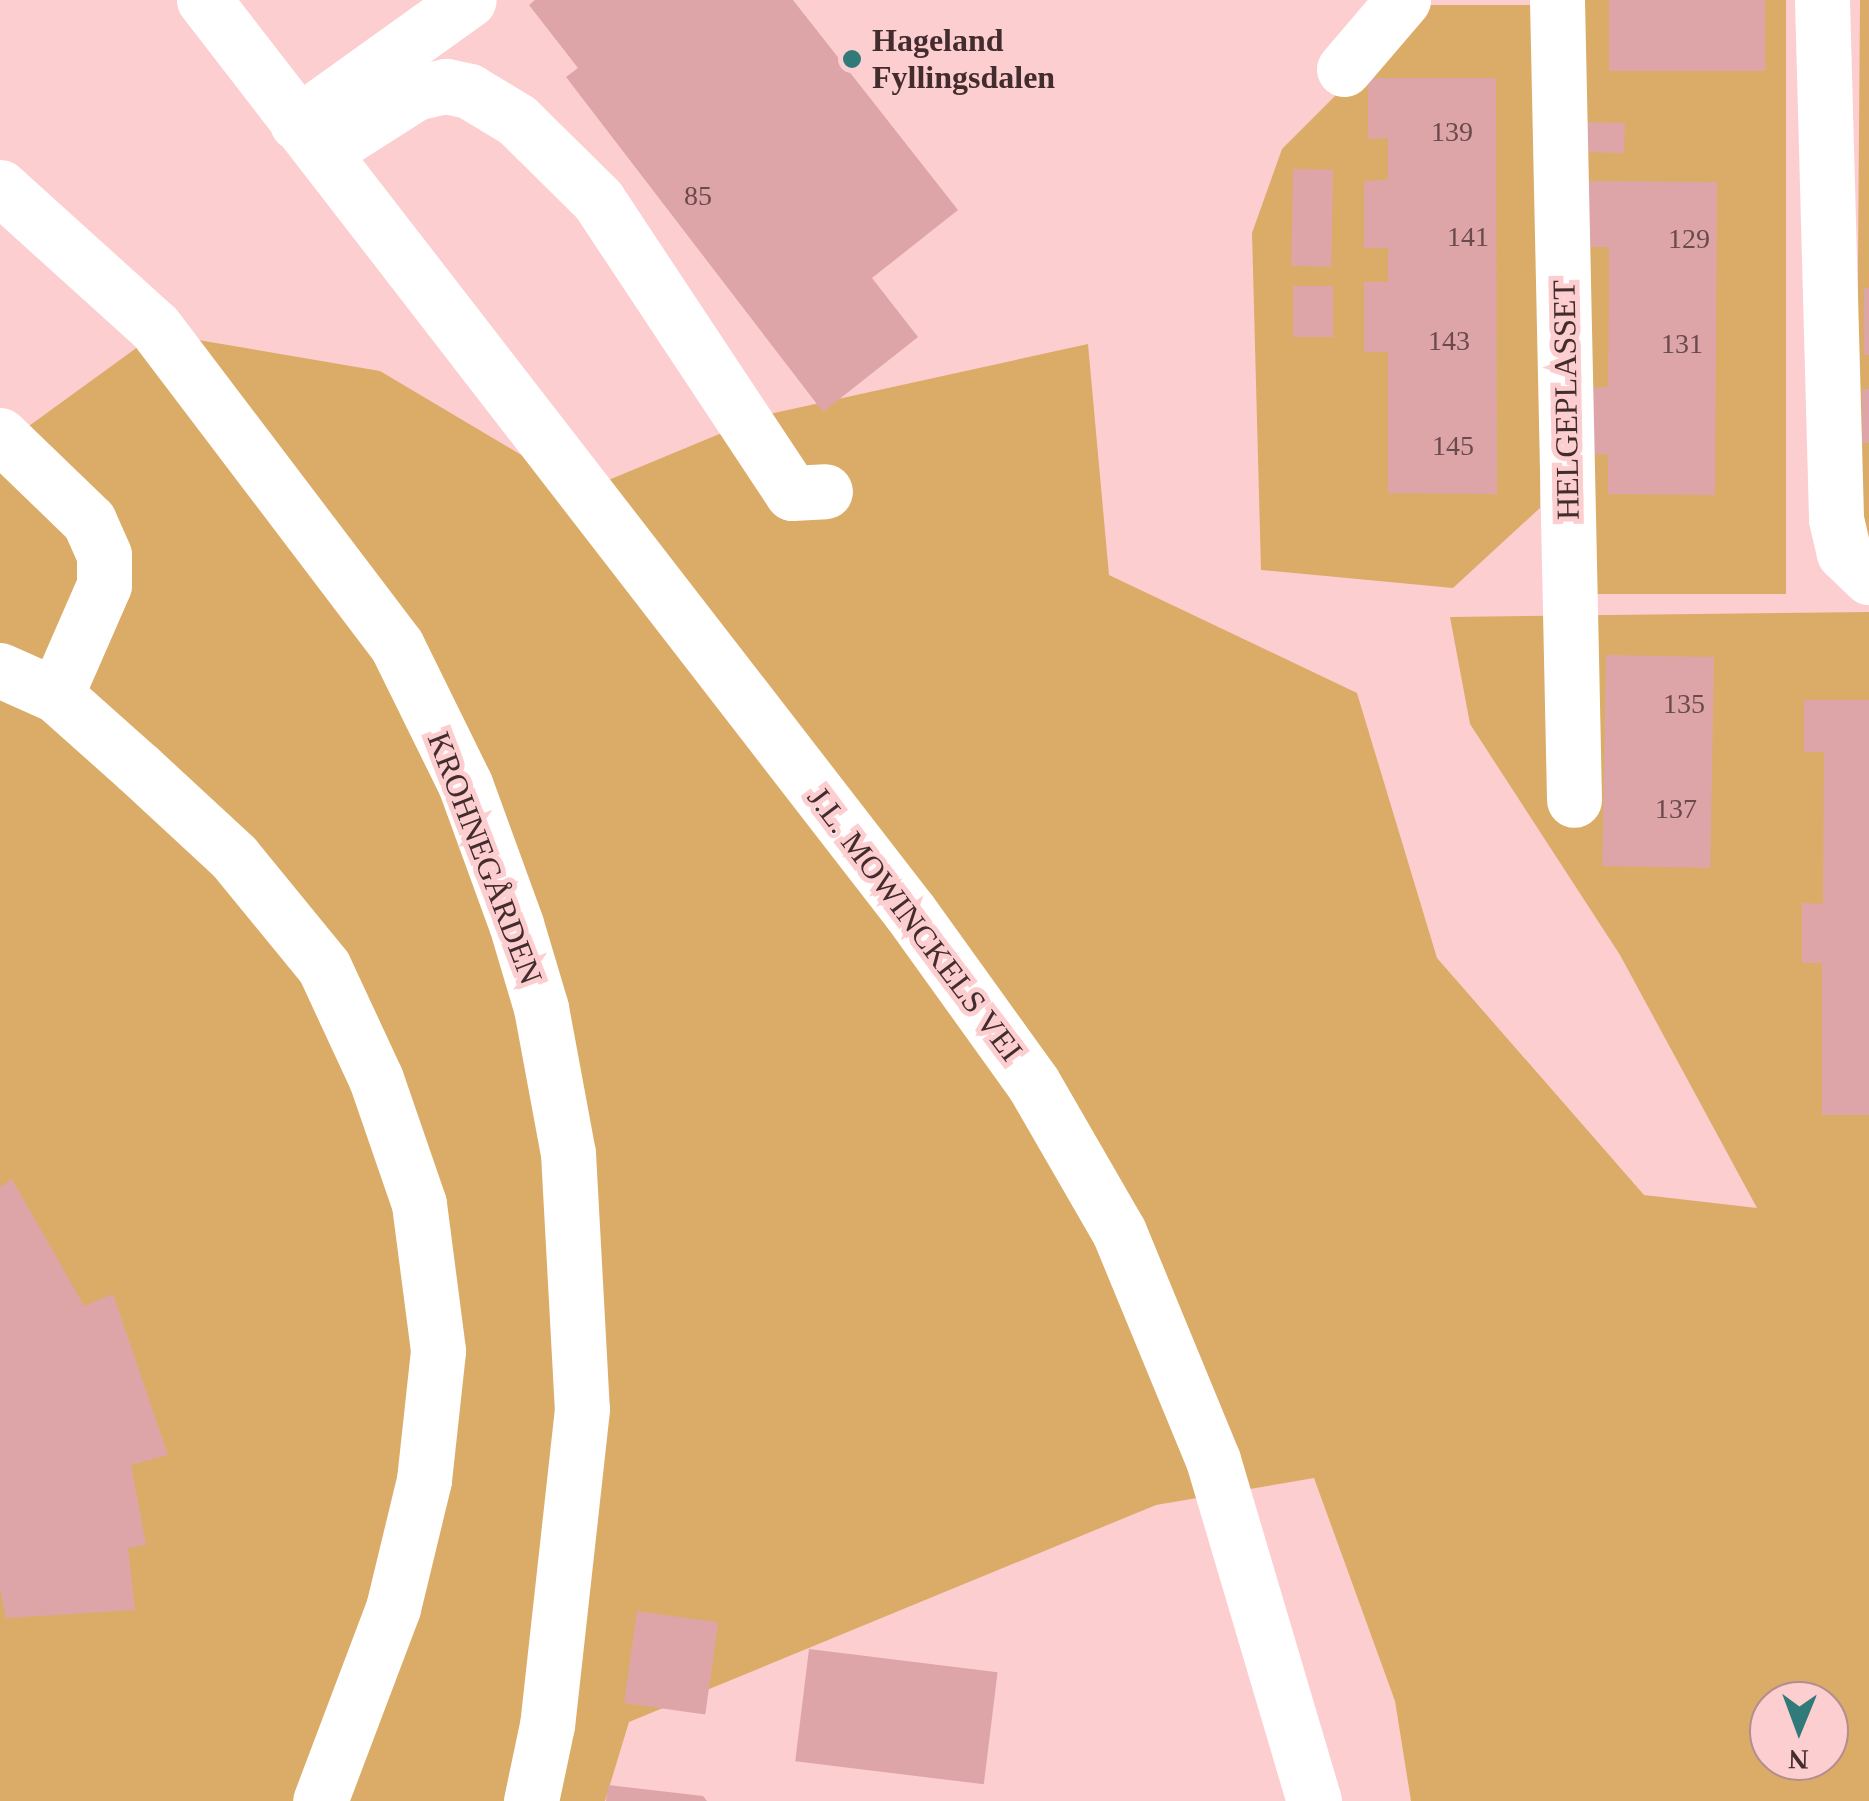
<!DOCTYPE html>
<meta charset="utf-8">
<style>
body{margin:0}
#map{position:relative;width:1869px;height:1801px;overflow:hidden;background:#fdced0;font-family:"Times New Roman",serif}
div>[style]{position:absolute}
[style*='--x']{left:calc(var(--x)*1px);top:calc(var(--y)*1px);width:calc(var(--w)*1px);rotate:calc(var(--a)*1deg)}
.green>*{inset:0;background:#dbac67;transform-origin:0 0}
.building>*{inset:0;background:#dda5a7;transform-origin:0 0}
.minor>*{height:55px;margin:-27.5px;padding:0 27.5px;transform-origin:27.5px;border-radius:27.5px;background:#fff}
.major>*{height:55px;margin:-27.5px;padding:0 27.5px;transform-origin:27.5px;border-radius:27.5px;background:#fff}
.dots>*{width:28px;height:28px;translate:-50% -50%;box-sizing:border-box;border:5px solid #fdced0;border-radius:50%}
span{translate:-50% -50%;white-space:nowrap;text-align:center;line-height:1.15;-webkit-text-stroke:10px #fdced0;paint-order:stroke}
.number-label{font-size:28px;color:#6a4a4c}
.number-label span{-webkit-text-stroke-width:0}
.poi-label{font-size:32px;color:#432c2d;font-weight:700}
.left{translate:0 -50%;text-align:left}
.street-label{font-size:32px;color:#432c2d}
.north{position:absolute;left:1749px;top:1681px;width:100px;height:100px;box-sizing:border-box;background:#fdced0;border:2px solid #b38d8f;border-radius:50%;rotate:181deg;font-size:28px;font-weight:700;line-height:40px;text-align:center;color:#432c2d}
.north::after{content:'';display:block;margin:auto;width:35px;height:45px;background:#307a7a;clip-path:polygon(50% 0,100% 100%,50% 72%,0 100%)}
</style>
<div id="map">
<div class="green">
<i style="left:1581px;top:0;width:205px;height:594px"></i>
<i style="clip-path:polygon(1860px 0,1869px 0,1869px 542px,1856px 525px)"></i>
<i style="clip-path:polygon(1426px 5px,1543px 5px,1540px 508px,1453px 588px,1261px 570px,1252px 233px,1282px 149px)"></i>
<i style="clip-path:polygon(evenodd,157px 333px,380px 371px,582px 491px,765px 415px,1088px 344px,1109px 575px,1357px 693px,1437px 958px,1644px 1195px,1757px 1208px,1620px 955px,1470px 724px,1450px 617px,1869px 612px,1869px 1801px,1411px 1801px,1395px 1701px,1314px 1478px,1156px 1505px,629px 1722px,605px 1801px,0 1801px,0 447px,157px 333px,1769px 1701px,1829px 1701px,1829px 1761px,1769px 1761px,1769px 1701px)"></i>
</div>
<div class="building">
<i style="clip-path:polygon(535px 0,793px 0,958px 210px,872px 278px,918px 337px,823px 412px,566px 77px,578px 68px,529px 5px)"></i>
<i style="left:1609px;top:0;width:156px;height:71px"></i>
<i style="clip-path:polygon(1368px 78px,1496px 78px,1497px 494px,1388px 493px,1388px 352px,1364px 352px,1364px 282px,1388px 282px,1388px 248px,1364px 248px,1364px 181px,1388px 180px,1388px 138px,1368px 139px)"></i>
<i style="left:1587px;top:122px;width:38px;height:30px;rotate:2deg"></i>
<i style="left:1293px;top:169px;width:40px;height:97px;rotate:1deg"></i>
<i style="clip-path:polygon(1587px 181px,1717px 182px,1715px 495px,1608px 494px,1608px 454px,1586px 455px,1586px 388px,1608px 387px,1609px 287px,1609px 247px,1587px 247px)"></i>
<i style="left:1293px;top:286px;width:40px;height:51px"></i>
<i style="left:1864px;top:288px;width:5px;height:67px"></i>
<i style="left:1862px;top:389px;width:7px;height:54px"></i>
<i style="left:1606px;top:655px;width:108px;height:211px;rotate:1deg"></i>
<i style="clip-path:polygon(1804px 700px,1869px 700px,1869px 1115px,1822px 1115px,1822px 963px,1802px 963px,1802px 903px,1823px 904px,1824px 752px,1804px 752px)"></i>
<i style="clip-path:polygon(12px 1179px,84px 1306px,113px 1294px,168px 1455px,131px 1465px,146px 1545px,128px 1548px,135px 1610px,6px 1618px,0 1589px,0 1187px)"></i>
<i style="left:637px;top:1611px;width:82px;height:93px;rotate:8deg"></i>
<i style="left:809px;top:1649px;width:190px;height:113px;rotate:7deg"></i>
<i style="clip-path:polygon(608px 1785px,703px 1796px,707px 1801px,606px 1801px)"></i>
</div>
<div class="minor">
<i style="--x:1557;--y:0;--w:800;--a:88.78"></i>
<i style="--x:1822;--y:0;--w:519;--a:88.45"></i>
<i style="--x:1836;--y:519;--w:35;--a:77"></i>
<i style="--x:1844;--y:553;--w:35;--a:44"></i>
<i style="--x:1344;--y:69;--w:91;--a:-49.5"></i>
<i style="--x:297;--y:123;--w:211;--a:-35.6"></i>
<i style="--x:324;--y:151;--w:108;--a:-32.5"></i>
<i style="--x:415;--y:93;--w:32;--a:-13"></i>
<i style="--x:446;--y:86;--w:24;--a:12"></i>
<i style="--x:469;--y:91;--w:56;--a:31.1"></i>
<i style="--x:517;--y:120;--w:114;--a:44.6"></i>
<i style="--x:598;--y:200;--w:351;--a:56.5"></i>
<i style="--x:792;--y:493;--w:33;--a:-3"></i>
<i style="--x:0;--y:435;--w:124;--a:44"></i>
<i style="--x:89;--y:521;--w:37;--a:66"></i>
<i style="--x:104;--y:555;--w:30;--a:90"></i>
<i style="--x:104;--y:585;--w:120;--a:113.6"></i>
<i style="--x:0;--y:670;--w:61;--a:24.1"></i>
<i style="--x:56;--y:695;--w:110;--a:41.7"></i>
<i style="--x:138;--y:768;--w:131;--a:42.8"></i>
<i style="--x:234;--y:857;--w:142;--a:50.7"></i>
<i style="--x:324;--y:967;--w:123;--a:65.1"></i>
<i style="--x:376;--y:1079;--w:132;--a:71"></i>
<i style="--x:419;--y:1204;--w:148;--a:82.6"></i>
<i style="--x:438;--y:1351;--w:130;--a:96.2"></i>
<i style="--x:424;--y:1480;--w:132;--a:103.6"></i>
<i style="--x:393;--y:1608;--w:206;--a:110.7"></i>
</div>
<div class="major">
<i style="--x:204;--y:0;--w:1153;--a:52.26"></i>
<i style="--x:910;--y:912;--w:211;--a:54.3"></i>
<i style="--x:1033;--y:1083;--w:172;--a:60"></i>
<i style="--x:1119;--y:1232;--w:247;--a:67.6"></i>
<i style="--x:1213;--y:1460;--w:356;--a:73.5"></i>
<i style="--x:0;--y:187;--w:209;--a:42.1"></i>
<i style="--x:155;--y:327;--w:400;--a:52.8"></i>
<i style="--x:397;--y:646;--w:154;--a:63.8"></i>
<i style="--x:465;--y:784;--w:149;--a:70"></i>
<i style="--x:516;--y:924;--w:88;--a:73.4"></i>
<i style="--x:541;--y:1008;--w:147;--a:79.5"></i>
<i style="--x:568;--y:1153;--w:256;--a:86.9"></i>
<i style="--x:582;--y:1409;--w:318;--a:96.3"></i>
<i style="--x:547;--y:1725;--w:78;--a:101.9"></i>
</div>
<div class="dots">
<i style="left:852px;top:59px;background:#307a7a"></i>
</div>
<div class="number-label">
<span style="left:1452px;top:132px">139</span>
<span style="left:698px;top:196px">85</span>
<span style="left:1468px;top:237px">141</span>
<span style="left:1689px;top:239px">129</span>
<span style="left:1449px;top:341px">143</span>
<span style="left:1682px;top:344px">131</span>
<span style="left:1453px;top:446px">145</span>
<span style="left:1684px;top:704px">135</span>
<span style="left:1676px;top:809px">137</span>
</div>
<div class="poi-label">
<span class="left" style="left:872px;top:59px">Hageland<br>Fyllingsdalen</span>
</div>
<div class="street-label">
<span style="left:1566px;top:400px;rotate:-91deg">HELGEPLASSET</span>
<span style="left:485px;top:858px;rotate:69deg">KROHNEGÅRDEN</span>
<span style="left:915px;top:924px;rotate:53deg">J.L. MOWINCKELS VEI</span>
</div>
<div class="north">N</div>
</div>
